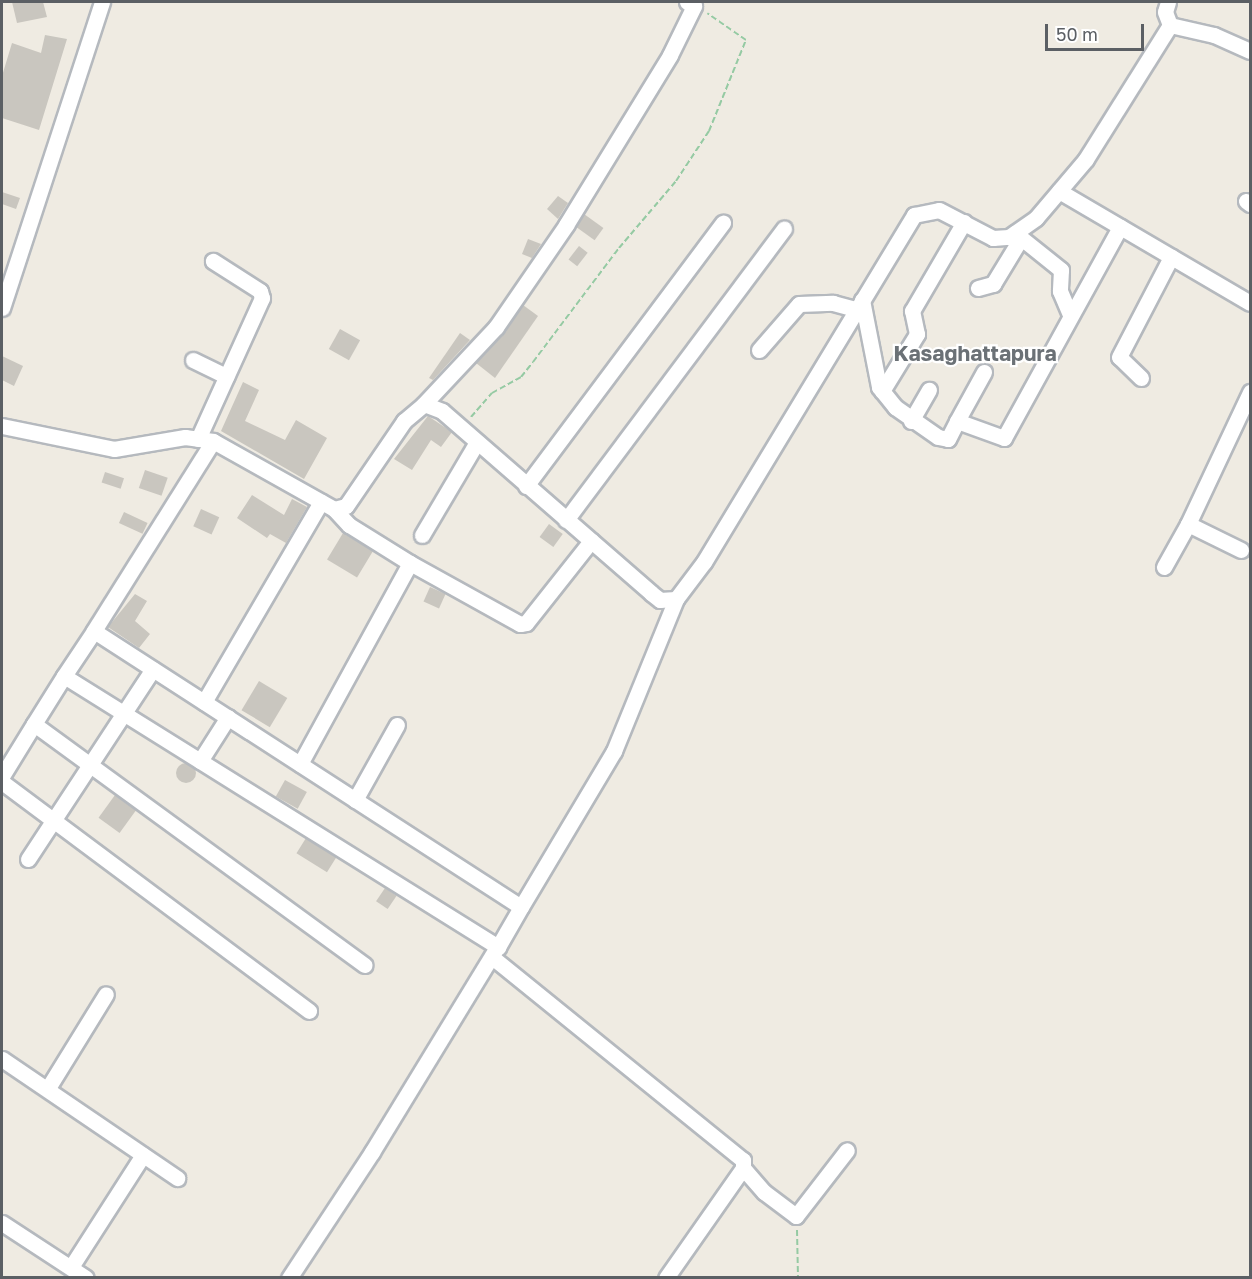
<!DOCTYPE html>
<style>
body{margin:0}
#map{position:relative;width:1252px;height:1279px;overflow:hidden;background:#efebe2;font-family:"Golos Text",sans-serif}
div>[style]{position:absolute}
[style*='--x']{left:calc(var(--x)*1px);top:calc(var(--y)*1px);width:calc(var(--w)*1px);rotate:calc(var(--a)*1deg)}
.building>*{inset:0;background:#c9c6bf;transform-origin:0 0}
.round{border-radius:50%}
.path>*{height:2px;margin-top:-1px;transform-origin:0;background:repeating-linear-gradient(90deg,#95caa3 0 6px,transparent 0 9px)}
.roads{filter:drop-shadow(2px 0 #b5b9be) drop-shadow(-2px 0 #b5b9be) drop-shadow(0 2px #b5b9be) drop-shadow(0 -2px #b5b9be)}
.minor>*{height:15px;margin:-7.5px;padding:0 7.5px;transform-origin:7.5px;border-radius:7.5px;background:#fff}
span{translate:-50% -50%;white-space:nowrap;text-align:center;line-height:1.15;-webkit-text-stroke:4.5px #fff;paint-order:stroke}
.quarter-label{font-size:21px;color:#6b7176;font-weight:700}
.frame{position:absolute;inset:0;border:3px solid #5b5f64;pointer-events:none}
.scale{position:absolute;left:1045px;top:24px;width:99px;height:27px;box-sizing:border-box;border:3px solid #5b5f64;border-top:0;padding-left:8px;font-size:18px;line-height:21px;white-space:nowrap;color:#5b5f64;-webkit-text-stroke:4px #fff;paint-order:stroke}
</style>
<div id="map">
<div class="building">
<i style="clip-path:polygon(12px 2px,43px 2px,47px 17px,17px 23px)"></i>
<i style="clip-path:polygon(45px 35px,67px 39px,39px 130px,2px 118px,2px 76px,12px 43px,41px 53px)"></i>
<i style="clip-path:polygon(2px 192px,20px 198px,16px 209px,2px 204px)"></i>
<i style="clip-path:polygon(558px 196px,568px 203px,558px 219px,547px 209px)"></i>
<i style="left:584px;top:214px;width:24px;height:15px;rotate:36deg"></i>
<i style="clip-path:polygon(528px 239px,541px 244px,532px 258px,522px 254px)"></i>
<i style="left:579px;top:246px;width:11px;height:17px;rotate:38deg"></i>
<i style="clip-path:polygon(523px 305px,538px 316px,495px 378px,476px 363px)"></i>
<i style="left:340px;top:329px;width:23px;height:23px;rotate:29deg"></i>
<i style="clip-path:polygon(460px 333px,470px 340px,433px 380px,429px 378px)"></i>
<i style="clip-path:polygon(2px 356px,23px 366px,14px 386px,2px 380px)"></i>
<i style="clip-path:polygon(243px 382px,259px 390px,245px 421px,285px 440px,296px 420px,327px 438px,304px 479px,221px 431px)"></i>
<i style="clip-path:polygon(428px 416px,452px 432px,441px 447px,431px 440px,412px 470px,394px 459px)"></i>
<i style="left:145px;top:470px;width:24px;height:19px;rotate:19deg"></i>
<i style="left:105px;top:472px;width:20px;height:11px;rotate:18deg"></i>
<i style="clip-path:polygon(252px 495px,284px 515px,292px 499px,307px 507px,286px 543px,270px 534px,267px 538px,237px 518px)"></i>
<i style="left:201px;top:509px;width:20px;height:19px;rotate:24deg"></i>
<i style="left:124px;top:512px;width:26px;height:12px;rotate:25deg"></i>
<i style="left:549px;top:524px;width:17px;height:16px;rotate:36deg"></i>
<i style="left:343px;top:533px;width:35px;height:31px;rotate:31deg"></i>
<i style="left:430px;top:587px;width:17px;height:16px;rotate:24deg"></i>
<i style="clip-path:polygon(135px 594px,147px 601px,135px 621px,150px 634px,139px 648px,108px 627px)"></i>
<i style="left:259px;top:681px;width:33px;height:34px;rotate:31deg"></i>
<i class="round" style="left:176px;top:763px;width:20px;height:20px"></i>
<i style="left:285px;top:780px;width:25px;height:19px;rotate:29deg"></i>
<i style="left:115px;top:795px;width:26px;height:28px;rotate:36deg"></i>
<i style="left:306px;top:838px;width:36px;height:18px;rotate:32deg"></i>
<i style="left:385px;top:888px;width:14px;height:16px;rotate:34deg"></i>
</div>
<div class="path">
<i style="--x:471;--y:417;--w:32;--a:-49"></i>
<i style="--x:492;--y:393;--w:33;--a:-29"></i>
<i style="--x:521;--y:377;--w:19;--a:-51"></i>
<i style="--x:533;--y:362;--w:143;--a:-53"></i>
<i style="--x:619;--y:248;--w:88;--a:-49.6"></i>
<i style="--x:676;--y:181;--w:60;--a:-56.6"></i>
<i style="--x:709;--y:131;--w:98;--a:-67.9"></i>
<i style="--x:746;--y:40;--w:47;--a:-145.3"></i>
<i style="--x:797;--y:1230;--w:48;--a:88.8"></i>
</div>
<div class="roads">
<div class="minor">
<i style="--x:1168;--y:2;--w:10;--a:107"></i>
<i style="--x:1165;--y:12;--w:14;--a:69"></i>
<i style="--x:1170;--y:25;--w:45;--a:12.8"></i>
<i style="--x:1214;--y:35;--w:39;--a:24"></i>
<i style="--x:1059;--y:191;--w:221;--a:30.4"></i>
<i style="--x:1246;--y:201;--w:5;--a:37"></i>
<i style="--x:1015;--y:233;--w:59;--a:38.8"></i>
<i style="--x:1061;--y:270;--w:21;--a:93"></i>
<i style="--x:1060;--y:291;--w:25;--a:67"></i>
<i style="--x:978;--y:288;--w:16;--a:-15"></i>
<i style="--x:993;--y:284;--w:54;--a:-58.7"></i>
<i style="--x:862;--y:300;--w:89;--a:78.9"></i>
<i style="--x:879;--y:387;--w:26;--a:51"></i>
<i style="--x:895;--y:407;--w:52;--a:34.9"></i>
<i style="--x:938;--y:437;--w:10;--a:11"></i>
<i style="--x:948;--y:439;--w:20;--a:-63"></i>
<i style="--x:957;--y:421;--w:50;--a:19.9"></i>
<i style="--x:1004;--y:438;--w:241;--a:-61.2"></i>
<i style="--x:2;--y:308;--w:322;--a:-71.9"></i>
<i style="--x:759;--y:350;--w:61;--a:-49"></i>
<i style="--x:799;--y:304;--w:34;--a:-2"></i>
<i style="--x:833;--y:303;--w:23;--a:15"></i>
<i style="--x:193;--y:360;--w:37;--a:26"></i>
<i style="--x:1141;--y:378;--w:30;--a:-136"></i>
<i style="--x:1119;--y:357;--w:113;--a:-62.5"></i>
<i style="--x:882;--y:391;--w:67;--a:-58.4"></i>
<i style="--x:917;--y:334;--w:24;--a:-102"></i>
<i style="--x:912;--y:311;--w:103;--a:-59.7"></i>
<i style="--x:424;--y:404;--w:105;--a:-46.9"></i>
<i style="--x:496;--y:327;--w:124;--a:-55.5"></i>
<i style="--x:566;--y:225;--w:199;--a:-58.5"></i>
<i style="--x:670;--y:55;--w:55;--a:-63.9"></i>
<i style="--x:694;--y:6;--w:8;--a:-150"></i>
<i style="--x:911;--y:421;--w:36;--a:-60"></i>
<i style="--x:957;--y:421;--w:56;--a:-61.1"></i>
<i style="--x:2;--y:426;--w:114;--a:11.6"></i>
<i style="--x:114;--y:449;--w:72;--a:-9.6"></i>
<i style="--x:185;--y:437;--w:28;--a:8"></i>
<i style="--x:213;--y:441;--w:139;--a:29.3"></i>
<i style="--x:334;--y:509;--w:12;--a:-14"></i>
<i style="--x:346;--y:506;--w:103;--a:-55.7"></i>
<i style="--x:404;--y:421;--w:26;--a:-40"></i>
<i style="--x:424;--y:404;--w:19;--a:21"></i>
<i style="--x:442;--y:411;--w:277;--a:41"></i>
<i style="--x:651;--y:593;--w:11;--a:38"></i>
<i style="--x:660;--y:600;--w:16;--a:-4"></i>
<i style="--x:676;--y:599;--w:46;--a:-52.9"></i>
<i style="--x:704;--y:562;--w:406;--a:-58.8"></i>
<i style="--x:914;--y:215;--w:25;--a:-11"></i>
<i style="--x:939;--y:210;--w:61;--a:27.4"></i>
<i style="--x:993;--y:238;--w:16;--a:-4"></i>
<i style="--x:1009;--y:237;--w:33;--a:-35"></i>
<i style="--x:1036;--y:218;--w:77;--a:-49.7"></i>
<i style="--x:1086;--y:159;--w:158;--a:-57.9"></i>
<i style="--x:198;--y:439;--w:155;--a:-65.6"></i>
<i style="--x:262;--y:298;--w:7;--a:-106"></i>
<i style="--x:260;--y:291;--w:56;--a:-147.4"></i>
<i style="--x:213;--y:441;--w:224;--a:122.1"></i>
<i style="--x:94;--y:631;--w:508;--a:32.88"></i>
<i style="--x:521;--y:907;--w:182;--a:-59.2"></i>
<i style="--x:614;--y:751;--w:164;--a:-67.8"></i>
<i style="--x:526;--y:486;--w:329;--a:-53.2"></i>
<i style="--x:334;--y:509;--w:22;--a:47"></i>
<i style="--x:349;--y:525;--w:72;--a:31.9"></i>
<i style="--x:410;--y:563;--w:126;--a:29"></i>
<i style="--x:520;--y:624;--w:6;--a:-9"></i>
<i style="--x:526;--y:623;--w:105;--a:-51.6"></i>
<i style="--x:566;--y:520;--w:364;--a:-53.2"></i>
<i style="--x:422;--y:535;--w:108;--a:-59.4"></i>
<i style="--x:1241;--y:550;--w:59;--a:-153.9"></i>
<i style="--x:1188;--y:524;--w:146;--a:-64.8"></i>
<i style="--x:1164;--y:567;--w:49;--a:-60.8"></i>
<i style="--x:94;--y:631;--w:54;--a:123.7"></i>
<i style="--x:64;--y:676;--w:512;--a:31.98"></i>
<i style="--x:498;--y:947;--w:46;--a:-60.1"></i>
<i style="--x:64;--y:676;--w:57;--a:122"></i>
<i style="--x:34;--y:724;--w:409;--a:36.1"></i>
<i style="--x:204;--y:702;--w:232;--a:-59.7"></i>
<i style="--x:200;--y:761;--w:52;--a:-57.5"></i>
<i style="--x:300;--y:764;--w:229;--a:-61.3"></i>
<i style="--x:2;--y:776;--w:61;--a:-58.4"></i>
<i style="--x:2;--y:782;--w:383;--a:36.7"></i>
<i style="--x:355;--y:800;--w:86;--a:-60.8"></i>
<i style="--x:28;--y:859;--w:227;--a:-56.7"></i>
<i style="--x:492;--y:957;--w:323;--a:39"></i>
<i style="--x:743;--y:1160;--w:8;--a:90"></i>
<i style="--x:743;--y:1168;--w:134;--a:125"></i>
<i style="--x:2;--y:1059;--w:212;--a:34.2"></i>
<i style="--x:48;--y:1088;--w:110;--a:-58.3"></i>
<i style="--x:743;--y:1168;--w:32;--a:49"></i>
<i style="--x:764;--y:1192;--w:40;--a:37"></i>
<i style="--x:796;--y:1216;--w:83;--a:-52.3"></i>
<i style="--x:2;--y:1223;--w:100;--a:33.2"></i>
<i style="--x:71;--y:1267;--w:133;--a:-57.3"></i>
<i style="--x:289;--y:1278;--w:151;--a:-56.6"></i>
<i style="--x:372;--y:1152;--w:238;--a:-58.6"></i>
</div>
</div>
<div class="quarter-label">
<span style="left:975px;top:353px">Kasaghattapura</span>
</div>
<div class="frame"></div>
<div class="scale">50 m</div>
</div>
